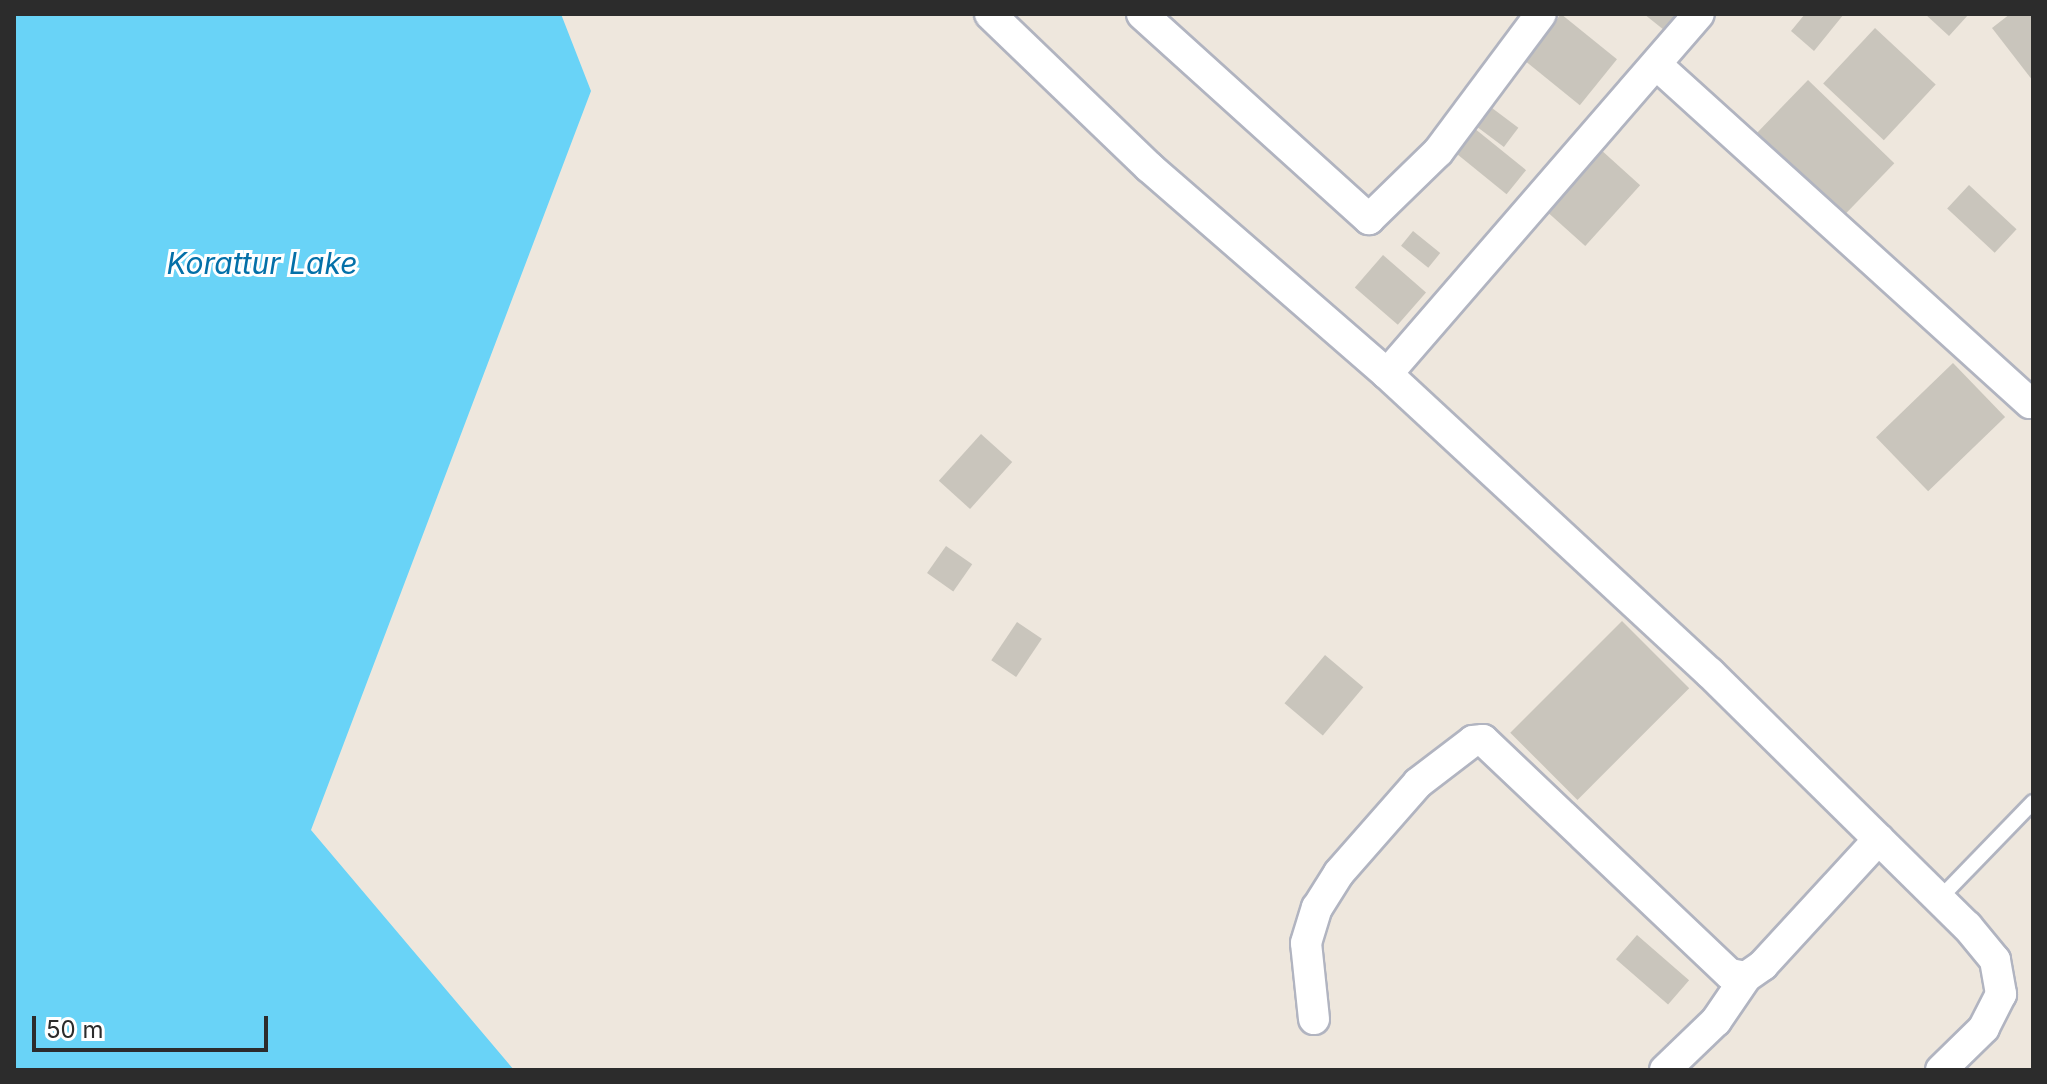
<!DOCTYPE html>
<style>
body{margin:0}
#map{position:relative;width:2047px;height:1084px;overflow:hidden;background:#eee7dd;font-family:Inter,sans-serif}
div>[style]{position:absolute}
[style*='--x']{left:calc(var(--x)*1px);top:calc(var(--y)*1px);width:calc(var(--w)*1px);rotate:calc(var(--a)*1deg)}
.water>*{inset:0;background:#69d3f7}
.building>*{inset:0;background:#c9c5bc;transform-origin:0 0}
.roads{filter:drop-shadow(2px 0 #b1b4c0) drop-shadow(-2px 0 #b1b4c0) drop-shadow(0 2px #b1b4c0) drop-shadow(0 -2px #b1b4c0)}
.lane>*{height:14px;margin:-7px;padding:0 7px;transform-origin:7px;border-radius:7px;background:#fff}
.street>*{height:30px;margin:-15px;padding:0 15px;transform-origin:15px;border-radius:15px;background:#fff}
span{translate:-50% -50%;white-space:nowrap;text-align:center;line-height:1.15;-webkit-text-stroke:6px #fff;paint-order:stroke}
.water-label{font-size:30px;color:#0470a8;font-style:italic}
.frame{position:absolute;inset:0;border:16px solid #2c2c2c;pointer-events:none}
.scale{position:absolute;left:32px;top:1016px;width:236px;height:36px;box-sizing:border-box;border:4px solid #2c2c2c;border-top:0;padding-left:10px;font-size:24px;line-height:28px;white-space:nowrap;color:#2c2c2c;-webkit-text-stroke:6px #fff;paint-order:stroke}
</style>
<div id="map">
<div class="water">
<i style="clip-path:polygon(14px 14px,561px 14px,591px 91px,311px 830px,514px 1070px,14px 1070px)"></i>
</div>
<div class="building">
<i style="left:1561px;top:14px;width:72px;height:59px;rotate:39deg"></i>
<i style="clip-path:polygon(1644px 14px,1685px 14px,1669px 34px)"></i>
<i style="clip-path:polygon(1805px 14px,1844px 14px,1814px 51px,1791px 31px)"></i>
<i style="clip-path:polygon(1925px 14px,1969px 14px,1949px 36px)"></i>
<i style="clip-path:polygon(2010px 14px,2033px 14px,2033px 81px,1992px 28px)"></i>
<i style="left:1875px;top:28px;width:83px;height:76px;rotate:43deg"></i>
<i style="left:1808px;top:80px;width:120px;height:76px;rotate:44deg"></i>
<i style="left:1488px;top:105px;width:38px;height:24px;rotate:37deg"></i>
<i style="left:1474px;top:128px;width:67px;height:31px;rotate:39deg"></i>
<i style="left:1600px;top:149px;width:54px;height:82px;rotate:42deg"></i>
<i style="left:1969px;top:185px;width:65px;height:32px;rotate:43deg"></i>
<i style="left:1413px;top:231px;width:35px;height:19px;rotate:39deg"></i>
<i style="left:1383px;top:255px;width:57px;height:43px;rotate:41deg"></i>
<i style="left:1953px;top:363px;width:75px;height:107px;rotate:46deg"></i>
<i style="left:981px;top:434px;width:42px;height:63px;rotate:42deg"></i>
<i style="left:946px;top:546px;width:32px;height:33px;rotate:35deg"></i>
<i style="left:1622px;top:621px;width:95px;height:158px;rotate:45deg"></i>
<i style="left:1017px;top:622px;width:30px;height:46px;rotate:34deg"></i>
<i style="left:1325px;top:655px;width:50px;height:63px;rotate:40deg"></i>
<i style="left:1637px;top:935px;width:69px;height:32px;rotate:41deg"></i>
</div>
<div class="roads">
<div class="lane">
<i style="--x:1939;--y:899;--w:135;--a:-45.9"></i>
</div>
<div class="street">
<i style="--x:990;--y:14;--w:221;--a:43.9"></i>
<i style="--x:1149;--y:167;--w:315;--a:41"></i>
<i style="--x:1387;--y:374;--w:440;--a:42.8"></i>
<i style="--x:1710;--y:673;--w:361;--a:44.6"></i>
<i style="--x:1967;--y:926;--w:44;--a:50.5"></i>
<i style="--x:1995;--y:960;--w:35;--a:80"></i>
<i style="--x:2001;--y:994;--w:38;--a:117"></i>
<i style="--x:1984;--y:1028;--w:60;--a:135.7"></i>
<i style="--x:1142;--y:14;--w:306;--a:42.1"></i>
<i style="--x:1369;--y:219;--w:96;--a:-44.2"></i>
<i style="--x:1438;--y:152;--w:172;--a:-53.3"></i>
<i style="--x:1658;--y:66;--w:502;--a:42.17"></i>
<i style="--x:1387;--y:374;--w:476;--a:-49.1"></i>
<i style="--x:1314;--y:1019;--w:76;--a:-96"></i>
<i style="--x:1306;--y:943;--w:37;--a:-73"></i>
<i style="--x:1317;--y:908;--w:41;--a:-57.8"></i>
<i style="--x:1339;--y:873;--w:120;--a:-48.7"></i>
<i style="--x:1418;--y:783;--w:69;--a:-37.4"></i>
<i style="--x:1473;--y:741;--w:10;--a:-6"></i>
<i style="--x:1483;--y:740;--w:340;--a:43.5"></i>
<i style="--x:1730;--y:974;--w:16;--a:11"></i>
<i style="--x:1746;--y:977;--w:21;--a:-35"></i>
<i style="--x:1763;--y:965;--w:171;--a:-47.4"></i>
<i style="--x:1665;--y:1070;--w:71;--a:-43.9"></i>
<i style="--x:1716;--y:1021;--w:53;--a:-55.7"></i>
</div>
</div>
<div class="water-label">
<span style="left:262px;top:263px">Korattur Lake</span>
</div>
<div class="frame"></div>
<div class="scale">50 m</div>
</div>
